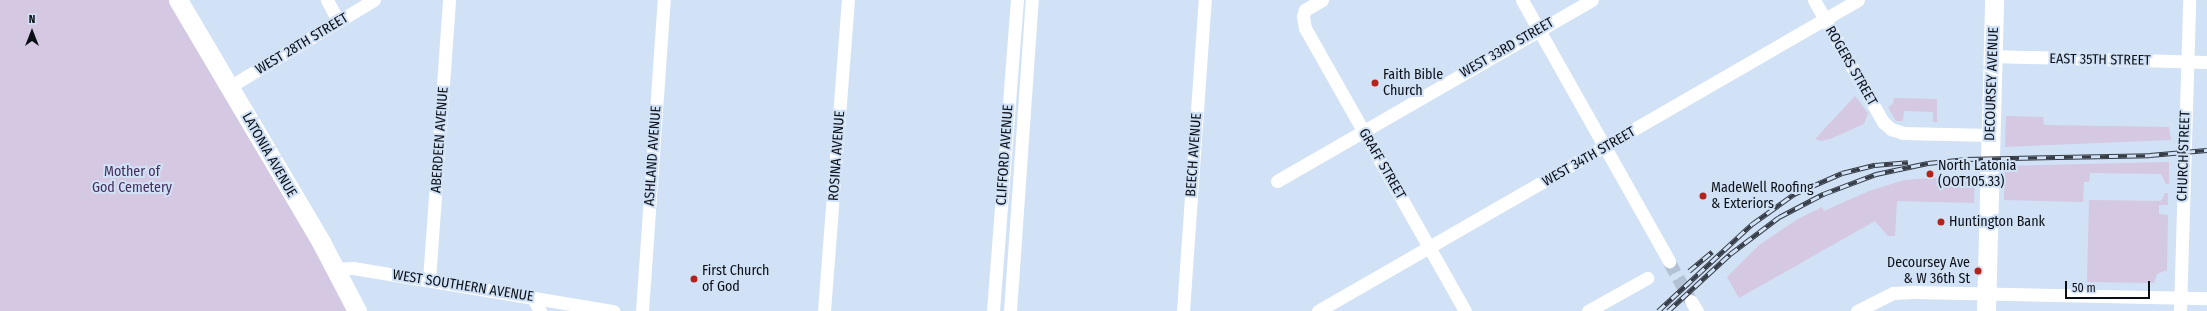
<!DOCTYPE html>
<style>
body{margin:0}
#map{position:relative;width:2207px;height:311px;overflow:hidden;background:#d1e1f6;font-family:"Fira Sans Condensed",sans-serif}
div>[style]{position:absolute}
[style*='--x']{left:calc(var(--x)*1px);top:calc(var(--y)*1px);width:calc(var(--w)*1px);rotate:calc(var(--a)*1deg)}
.green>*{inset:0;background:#d5c8e2}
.street-tunnel>*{height:13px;margin-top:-6.5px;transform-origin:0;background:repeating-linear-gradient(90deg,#b3c2d5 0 13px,transparent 0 19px)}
.street>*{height:13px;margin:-6.5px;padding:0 6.5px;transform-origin:6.5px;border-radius:6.5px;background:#fff}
.secondary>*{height:19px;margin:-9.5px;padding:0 9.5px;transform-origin:9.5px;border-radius:9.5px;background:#fff}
.rail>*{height:4.5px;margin-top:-2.25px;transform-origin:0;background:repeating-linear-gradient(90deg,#d1e1f6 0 9px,#353c46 0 18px);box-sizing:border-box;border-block:1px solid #353c46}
.dots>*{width:11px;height:11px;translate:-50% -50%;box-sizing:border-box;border:2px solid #d1e1f6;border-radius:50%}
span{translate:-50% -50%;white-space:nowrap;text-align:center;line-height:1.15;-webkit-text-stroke:4px #d1e1f6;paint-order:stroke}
.street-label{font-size:14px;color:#0b1017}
.poi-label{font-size:14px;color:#0b1017}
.left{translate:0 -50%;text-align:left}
.right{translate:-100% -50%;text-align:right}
.park-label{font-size:14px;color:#452c5b}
.north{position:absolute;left:12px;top:12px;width:40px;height:40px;-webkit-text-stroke:3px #d1e1f6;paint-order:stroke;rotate:0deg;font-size:11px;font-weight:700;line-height:16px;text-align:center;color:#0b1017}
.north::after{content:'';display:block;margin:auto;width:14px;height:18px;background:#0b1017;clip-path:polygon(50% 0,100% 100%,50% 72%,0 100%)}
.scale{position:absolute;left:2065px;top:281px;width:85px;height:18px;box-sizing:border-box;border:2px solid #0b1017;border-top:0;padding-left:5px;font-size:12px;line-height:14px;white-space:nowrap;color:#0b1017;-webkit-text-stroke:3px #d1e1f6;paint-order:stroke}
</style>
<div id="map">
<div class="green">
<i style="clip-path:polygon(0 0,178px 0,357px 311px,0 311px)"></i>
<i style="clip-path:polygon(1855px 96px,1868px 113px,1864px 124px,1830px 139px,1821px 141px,1815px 139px)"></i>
<i style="clip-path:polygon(1894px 98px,1937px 99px,1937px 122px,1933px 122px,1933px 112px,1904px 111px,1903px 121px,1896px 121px,1888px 107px,1893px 104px)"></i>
<i style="clip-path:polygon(2006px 116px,2043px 117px,2044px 125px,2169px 127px,2171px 140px,2005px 147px)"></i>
<i style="clip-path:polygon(2169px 162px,2169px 184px,2166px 184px,2161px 174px,2090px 173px,2089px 182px,2084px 182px,2083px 202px,2004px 200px,2005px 166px)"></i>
<i style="clip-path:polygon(1975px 175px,1974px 203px,1897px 201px,1895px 236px,1888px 236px,1875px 221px,1739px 298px,1727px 277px,1759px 245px,1798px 219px,1822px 207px,1824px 211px,1869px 191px,1904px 180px)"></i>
<i style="clip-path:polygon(2165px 193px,2168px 193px,2168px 205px,2159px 205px,2159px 214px,2168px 215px,2167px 270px,2157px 274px,2154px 283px,2087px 282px,2089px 200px,2161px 201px)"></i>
</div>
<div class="street-tunnel">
<i style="--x:1669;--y:261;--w:46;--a:61.2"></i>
</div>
<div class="street">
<i style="--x:327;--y:0;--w:24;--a:62"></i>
<i style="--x:1322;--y:0;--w:20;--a:150"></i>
<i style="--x:1305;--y:10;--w:6;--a:108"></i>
<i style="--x:1303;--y:16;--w:12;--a:81"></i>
<i style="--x:1305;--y:28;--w:325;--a:60.5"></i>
<i style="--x:1522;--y:0;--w:300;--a:60.6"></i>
<i style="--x:1814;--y:0;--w:140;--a:60.5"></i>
<i style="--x:1883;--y:122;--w:11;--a:41"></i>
<i style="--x:1891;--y:129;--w:13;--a:18"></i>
<i style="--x:1903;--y:133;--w:87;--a:1.3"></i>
<i style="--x:1992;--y:56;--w:215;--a:1.6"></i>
<i style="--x:229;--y:87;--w:169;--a:-31"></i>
<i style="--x:1277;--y:181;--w:363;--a:-29.9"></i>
<i style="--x:335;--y:269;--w:18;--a:-3"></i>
<i style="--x:353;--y:268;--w:264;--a:9.4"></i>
<i style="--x:429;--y:280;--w:281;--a:-85.9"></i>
<i style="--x:533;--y:298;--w:15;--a:62"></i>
<i style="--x:1691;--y:301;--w:12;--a:59"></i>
<i style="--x:642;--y:311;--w:312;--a:-86"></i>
<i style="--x:824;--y:311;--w:312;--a:-85.6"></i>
<i style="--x:993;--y:311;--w:312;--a:-85.6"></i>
<i style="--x:1010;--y:311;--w:312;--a:-86"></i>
<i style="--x:1183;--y:311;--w:312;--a:-86"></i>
<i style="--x:1318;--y:311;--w:623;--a:-29.94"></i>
<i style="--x:1588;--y:311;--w:68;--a:-29.2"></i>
<i style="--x:1857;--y:311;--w:40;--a:-26.6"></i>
<i style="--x:1893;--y:293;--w:19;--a:-3"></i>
<i style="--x:1912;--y:292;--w:295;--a:1.2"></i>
<i style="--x:2180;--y:311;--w:311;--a:-88.3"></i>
</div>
<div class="secondary">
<i style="--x:178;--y:0;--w:281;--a:59.4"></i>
<i style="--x:321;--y:242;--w:78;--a:62.4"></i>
<i style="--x:1986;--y:311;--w:311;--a:-88.5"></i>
</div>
<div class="rail">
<i style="--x:1689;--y:271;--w:30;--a:-40"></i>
<i style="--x:1658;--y:311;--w:128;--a:-42.8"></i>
<i style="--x:1752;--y:224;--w:52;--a:-35.5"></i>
<i style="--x:1794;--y:194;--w:52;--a:-23.6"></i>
<i style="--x:1842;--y:173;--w:34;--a:-14"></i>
<i style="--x:1875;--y:165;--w:33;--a:-5"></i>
<i style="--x:1668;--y:311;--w:84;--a:-42.6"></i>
<i style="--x:1730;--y:254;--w:61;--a:-37.1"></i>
<i style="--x:1779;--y:217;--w:50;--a:-27.6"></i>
<i style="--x:1823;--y:194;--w:57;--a:-20.7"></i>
<i style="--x:1876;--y:174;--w:53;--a:-11.9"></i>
<i style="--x:1928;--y:163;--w:37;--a:-6"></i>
<i style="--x:1965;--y:159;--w:185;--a:-1.2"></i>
<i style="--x:2150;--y:155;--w:57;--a:-5"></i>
</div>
<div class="dots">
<i style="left:1375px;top:83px;background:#b2231c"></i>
<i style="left:1930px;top:174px;background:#b2231c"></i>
<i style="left:1703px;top:196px;background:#b2231c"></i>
<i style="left:1941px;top:222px;background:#b2231c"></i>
<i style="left:1978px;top:271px;background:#b2231c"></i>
<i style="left:694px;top:279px;background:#b2231c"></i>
</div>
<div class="street-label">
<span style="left:302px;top:44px;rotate:-31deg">WEST 28TH STREET</span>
<span style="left:1507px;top:48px;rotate:-30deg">WEST 33RD STREET</span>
<span style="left:2100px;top:60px;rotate:1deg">EAST 35TH STREET</span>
<span style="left:1851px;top:66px;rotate:60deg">ROGERS STREET</span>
<span style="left:1992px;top:84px;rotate:-88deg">DECOURSEY AVENUE</span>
<span style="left:440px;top:140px;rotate:-86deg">ABERDEEN AVENUE</span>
<span style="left:269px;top:155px;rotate:60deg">LATONIA AVENUE</span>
<span style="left:1005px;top:155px;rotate:-86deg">CLIFFORD AVENUE</span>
<span style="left:1194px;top:155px;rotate:-86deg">BEECH AVENUE</span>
<span style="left:653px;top:156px;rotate:-86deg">ASHLAND AVENUE</span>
<span style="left:837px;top:156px;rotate:-86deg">ROSINA AVENUE</span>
<span style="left:2184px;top:156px;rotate:-88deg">CHURCH STREET</span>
<span style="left:1589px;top:157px;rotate:-30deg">WEST 34TH STREET</span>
<span style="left:1382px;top:164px;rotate:60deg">GRAFF STREET</span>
<span style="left:463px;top:286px;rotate:9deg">WEST SOUTHERN AVENUE</span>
</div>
<div class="poi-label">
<span class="left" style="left:1383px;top:83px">Faith Bible<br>Church</span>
<span class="left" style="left:1938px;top:174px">North Latonia<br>(OOT105.33)</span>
<span class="left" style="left:1711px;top:196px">MadeWell Roofing<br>&amp; Exteriors</span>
<span class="left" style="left:1949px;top:222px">Huntington Bank</span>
<span class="right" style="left:1970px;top:271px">Decoursey Ave<br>&amp; W 36th St</span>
<span class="left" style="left:702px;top:279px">First Church<br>of God</span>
</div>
<div class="park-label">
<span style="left:132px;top:180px">Mother of<br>God Cemetery</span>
</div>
<div class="north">N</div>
<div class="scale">50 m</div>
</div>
